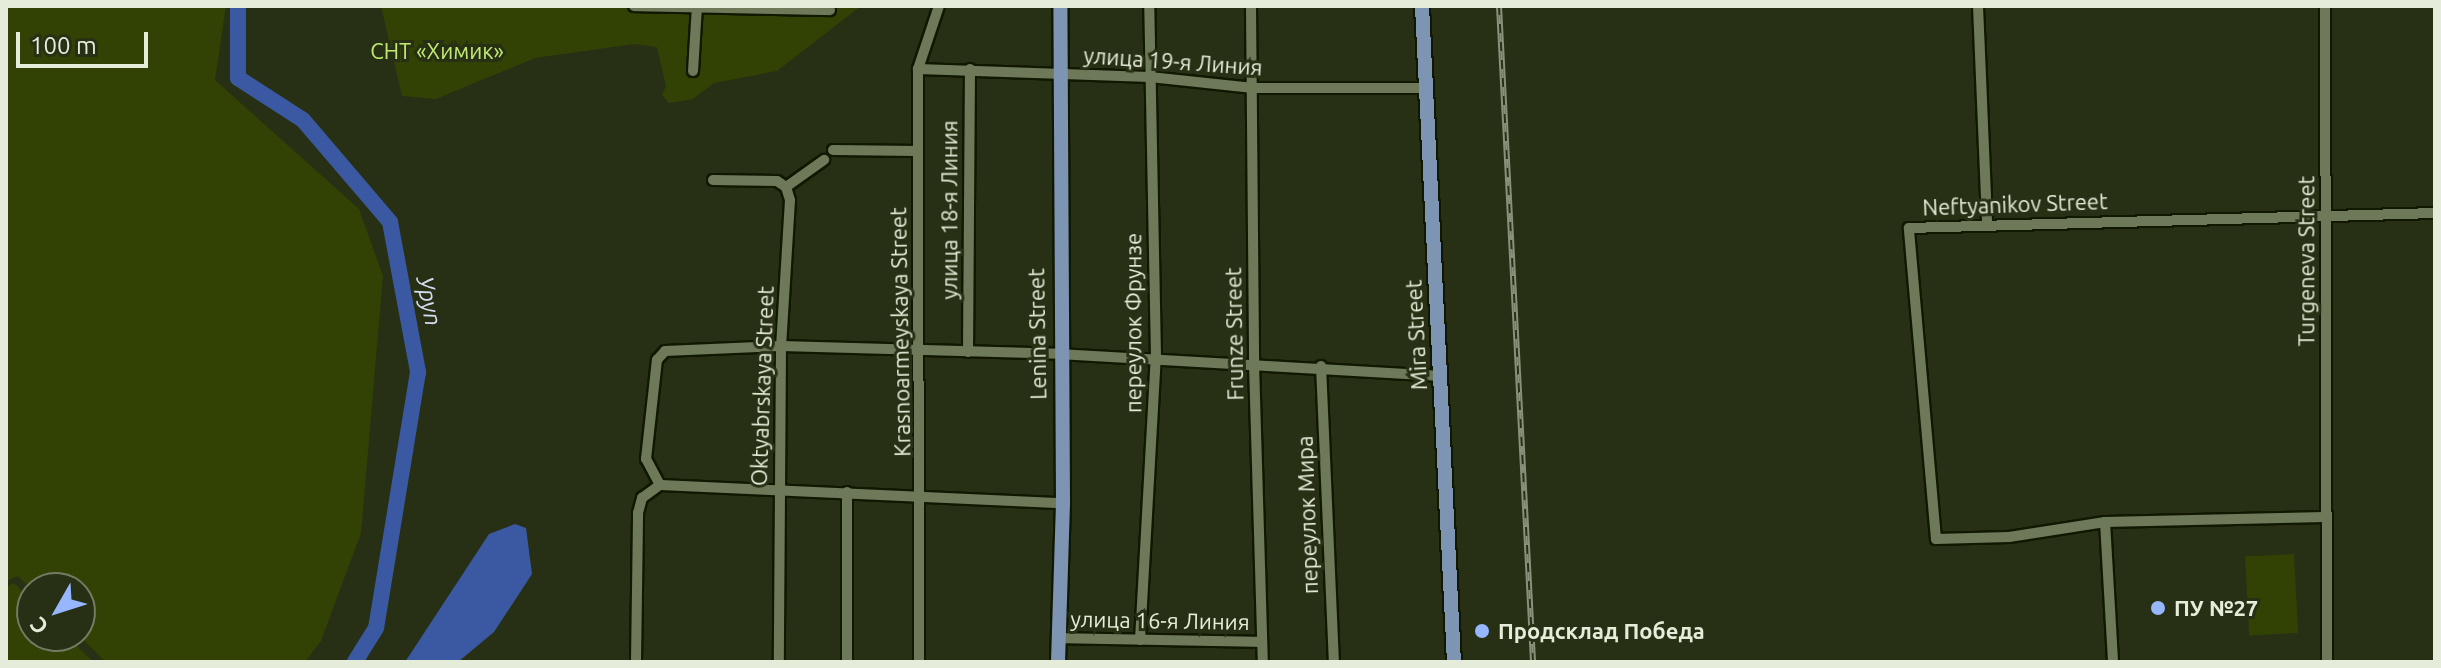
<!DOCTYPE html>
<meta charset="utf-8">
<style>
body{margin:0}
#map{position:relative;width:2441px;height:668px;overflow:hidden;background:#273014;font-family:Ubuntu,sans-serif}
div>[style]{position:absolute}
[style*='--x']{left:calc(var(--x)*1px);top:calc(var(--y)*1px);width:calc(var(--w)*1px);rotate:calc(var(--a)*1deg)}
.green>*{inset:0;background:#314204;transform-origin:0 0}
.water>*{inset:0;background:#3a59a2}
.river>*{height:16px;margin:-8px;padding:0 8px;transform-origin:8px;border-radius:8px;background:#3a59a2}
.roads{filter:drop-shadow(2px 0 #101800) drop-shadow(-2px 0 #101800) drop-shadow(0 2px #101800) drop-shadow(0 -2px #101800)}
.minor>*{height:10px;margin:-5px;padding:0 5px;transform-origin:5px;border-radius:5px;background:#6e795a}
.major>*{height:14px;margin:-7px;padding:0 7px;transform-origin:7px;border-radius:7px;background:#7d95b3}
.rail>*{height:6px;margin-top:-3px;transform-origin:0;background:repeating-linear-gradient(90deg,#273014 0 9px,#8a917b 0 18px);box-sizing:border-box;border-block:2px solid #8a917b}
.dots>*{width:22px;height:22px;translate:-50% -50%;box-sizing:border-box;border:4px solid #273014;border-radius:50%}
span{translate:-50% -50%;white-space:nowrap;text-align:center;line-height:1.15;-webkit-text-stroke:6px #273014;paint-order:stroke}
.park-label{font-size:22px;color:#c1e972}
.street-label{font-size:22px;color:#e5ecda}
.poi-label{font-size:22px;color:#e5ecda;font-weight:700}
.left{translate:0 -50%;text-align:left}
.water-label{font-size:24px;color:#d3ddf2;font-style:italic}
.frame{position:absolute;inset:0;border:8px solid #e5ecda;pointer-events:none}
.north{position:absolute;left:16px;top:572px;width:80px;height:80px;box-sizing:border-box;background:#273014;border:2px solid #737b63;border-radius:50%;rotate:231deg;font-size:22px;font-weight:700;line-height:32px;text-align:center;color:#e5ecda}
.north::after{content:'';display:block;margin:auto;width:28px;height:36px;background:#96b6fd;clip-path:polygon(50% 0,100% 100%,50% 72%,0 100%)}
.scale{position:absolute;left:16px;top:32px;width:132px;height:36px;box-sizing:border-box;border:4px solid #e5ecda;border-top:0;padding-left:10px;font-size:24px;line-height:28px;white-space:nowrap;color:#e5ecda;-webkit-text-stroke:6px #273014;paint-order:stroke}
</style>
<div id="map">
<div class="green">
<i style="clip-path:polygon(6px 6px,226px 6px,215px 80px,359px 209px,383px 276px,361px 533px,321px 641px,305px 662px,106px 662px,79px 636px,80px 588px,32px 590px,18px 576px,6px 581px)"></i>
<i style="clip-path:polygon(381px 6px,861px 6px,777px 71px,714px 83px,693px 99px,669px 103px,662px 95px,666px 86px,657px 47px,634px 44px,535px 58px,436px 99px,402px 96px)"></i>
<i style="left:2294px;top:554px;width:79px;height:49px;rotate:87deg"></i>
<i style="clip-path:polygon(14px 583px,32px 601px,32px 636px,67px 636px,93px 662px,6px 662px,6px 587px)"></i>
</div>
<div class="water">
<i style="clip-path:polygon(515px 524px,526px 528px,532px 574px,494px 632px,458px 662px,405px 662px,489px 534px)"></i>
</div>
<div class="river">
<i style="--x:238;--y:6;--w:72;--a:90"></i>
<i style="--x:238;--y:78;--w:77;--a:32.9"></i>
<i style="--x:303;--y:120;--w:134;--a:49.5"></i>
<i style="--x:390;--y:222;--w:153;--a:79.4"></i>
<i style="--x:418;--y:372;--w:259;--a:99.3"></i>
<i style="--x:376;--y:628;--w:40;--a:122"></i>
</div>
<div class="roads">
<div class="minor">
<i style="--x:634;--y:6;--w:196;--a:1.2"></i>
<i style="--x:1251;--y:6;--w:358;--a:89.5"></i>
<i style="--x:1254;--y:364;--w:298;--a:88.3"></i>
<i style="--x:1978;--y:6;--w:219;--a:87.6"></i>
<i style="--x:2325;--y:6;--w:656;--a:89.83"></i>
<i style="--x:918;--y:69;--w:232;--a:2"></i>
<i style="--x:1150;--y:77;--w:104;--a:6.1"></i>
<i style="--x:1253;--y:88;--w:172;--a:0"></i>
<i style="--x:693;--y:71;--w:65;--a:-86.5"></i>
<i style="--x:833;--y:150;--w:85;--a:0.7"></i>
<i style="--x:713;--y:180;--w:64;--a:0.9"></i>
<i style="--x:777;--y:181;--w:11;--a:34"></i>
<i style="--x:786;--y:187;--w:14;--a:73"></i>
<i style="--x:790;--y:200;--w:146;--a:93.5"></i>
<i style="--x:781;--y:346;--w:316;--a:90.4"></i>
<i style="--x:786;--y:187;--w:47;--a:-35.4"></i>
<i style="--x:968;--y:352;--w:283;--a:-89.6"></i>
<i style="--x:1321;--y:366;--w:296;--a:87.5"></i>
<i style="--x:660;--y:485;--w:403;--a:2.6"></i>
<i style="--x:847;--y:492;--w:170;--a:90"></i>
<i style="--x:2325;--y:517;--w:220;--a:178.7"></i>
<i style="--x:2105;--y:522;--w:97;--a:171.1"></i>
<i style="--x:2009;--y:537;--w:73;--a:178.4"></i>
<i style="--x:1936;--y:539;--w:312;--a:-95"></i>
<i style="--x:1909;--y:228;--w:526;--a:-1.63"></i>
<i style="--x:2105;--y:522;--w:140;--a:86.7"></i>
<i style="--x:1058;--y:638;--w:204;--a:1.1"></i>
<i style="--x:1140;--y:640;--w:283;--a:-86.8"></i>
<i style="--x:1156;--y:357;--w:351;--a:-91.1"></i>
<i style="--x:636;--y:662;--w:149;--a:-89.2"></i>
<i style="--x:638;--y:513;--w:16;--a:-75"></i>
<i style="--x:642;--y:498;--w:22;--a:-36"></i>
<i style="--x:660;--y:485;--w:30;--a:-118"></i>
<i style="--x:646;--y:459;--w:100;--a:-83.7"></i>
<i style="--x:657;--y:360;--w:12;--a:-48"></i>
<i style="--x:665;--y:351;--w:116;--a:-2.5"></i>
<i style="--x:781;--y:346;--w:278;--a:1.6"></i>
<i style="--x:1059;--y:354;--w:382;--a:3.3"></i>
<i style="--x:919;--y:662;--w:593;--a:-90.1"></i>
<i style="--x:918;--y:69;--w:66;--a:-71.6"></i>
</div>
<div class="major">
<i style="--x:1422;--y:6;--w:657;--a:87.21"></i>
<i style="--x:1058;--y:662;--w:159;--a:-88.2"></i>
<i style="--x:1063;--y:503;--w:497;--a:-90.3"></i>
</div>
</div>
<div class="rail">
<i style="--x:1499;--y:6;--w:657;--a:87.03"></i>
</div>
<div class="dots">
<i style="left:2158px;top:608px;background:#96b6fd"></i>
<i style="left:1482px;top:631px;background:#96b6fd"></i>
</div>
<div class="park-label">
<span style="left:437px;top:51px">СНТ «Химик»</span>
</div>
<div class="street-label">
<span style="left:1173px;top:61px;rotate:4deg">улица 19-я Линия</span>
<span style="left:2015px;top:204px;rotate:-2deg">Neftyanikov Street</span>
<span style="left:949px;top:210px;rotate:-90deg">улица 18-я Линия</span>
<span style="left:2306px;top:261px;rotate:-90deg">Turgeneva Street</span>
<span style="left:1133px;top:323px;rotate:-90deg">переулок Фрунзе</span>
<span style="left:900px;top:332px;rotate:-91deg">Krasnoarmeyskaya Street</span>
<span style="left:1037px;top:334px;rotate:-91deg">Lenina Street</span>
<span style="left:1234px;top:334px;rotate:-91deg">Frunze Street</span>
<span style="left:1416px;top:335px;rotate:-93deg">Mira Street</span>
<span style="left:762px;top:386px;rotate:-88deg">Oktyabrskaya Street</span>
<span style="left:1307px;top:515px;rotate:-92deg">переулок Мира</span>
<span style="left:1160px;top:620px;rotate:1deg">улица 16-я Линия</span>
</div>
<div class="poi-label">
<span class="left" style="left:2174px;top:608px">ПУ №27</span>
<span class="left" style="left:1498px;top:631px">Продсклад Победа</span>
</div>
<div class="water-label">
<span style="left:429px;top:301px;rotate:79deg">Уруп</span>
</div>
<div class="frame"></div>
<div class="north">С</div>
<div class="scale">100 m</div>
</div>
